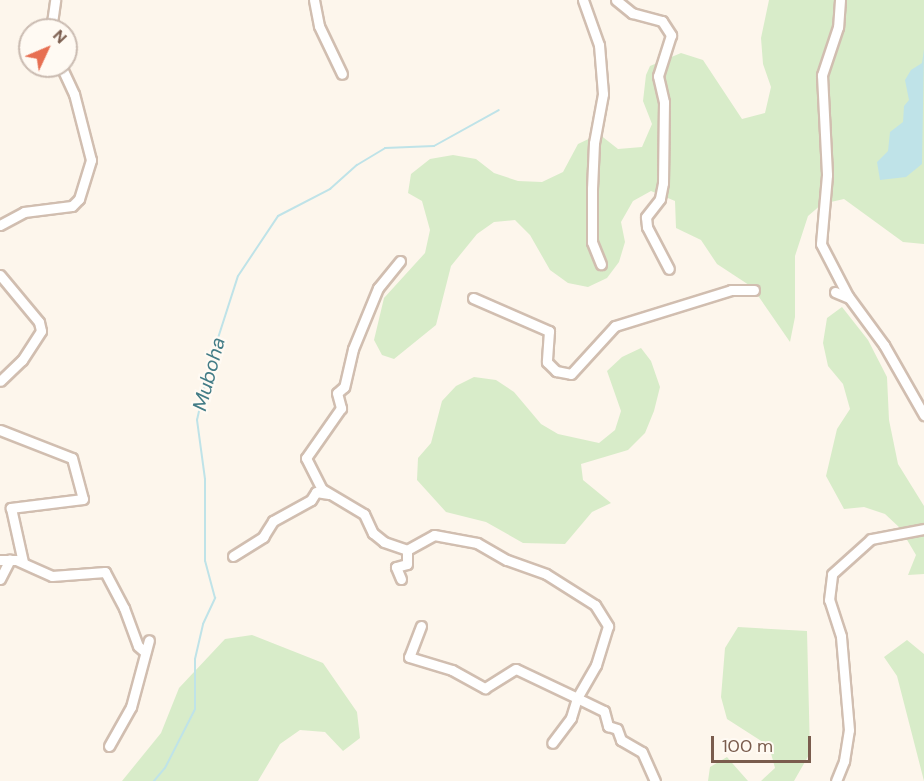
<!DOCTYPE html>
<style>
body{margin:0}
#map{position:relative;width:924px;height:781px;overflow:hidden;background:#fdf6ec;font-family:"DM Sans",sans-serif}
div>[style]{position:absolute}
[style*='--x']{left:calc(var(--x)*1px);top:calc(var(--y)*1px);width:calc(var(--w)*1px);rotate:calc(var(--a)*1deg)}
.green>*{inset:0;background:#d8ecc9}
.water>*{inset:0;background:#bfe3e8}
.stream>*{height:2px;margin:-1px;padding:0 1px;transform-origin:1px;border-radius:1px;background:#bfe3e8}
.roads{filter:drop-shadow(2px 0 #d1beb0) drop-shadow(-2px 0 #d1beb0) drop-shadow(0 2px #d1beb0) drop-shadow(0 -2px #d1beb0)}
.minor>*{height:9px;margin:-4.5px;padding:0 4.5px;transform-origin:4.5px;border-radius:4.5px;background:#fff}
span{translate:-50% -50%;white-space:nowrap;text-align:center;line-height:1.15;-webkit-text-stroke:4.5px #fffaf3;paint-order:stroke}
.water-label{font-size:20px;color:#437c86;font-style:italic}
.north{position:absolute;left:18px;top:18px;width:60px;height:60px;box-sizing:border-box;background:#fffaf3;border:2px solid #cabbb1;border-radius:50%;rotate:46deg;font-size:16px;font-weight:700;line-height:24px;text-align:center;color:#7a5c4d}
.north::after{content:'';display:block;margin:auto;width:21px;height:27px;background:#e76f51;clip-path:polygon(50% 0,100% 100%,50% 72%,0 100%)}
.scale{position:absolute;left:711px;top:736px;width:100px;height:27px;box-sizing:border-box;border:3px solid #7a5c4d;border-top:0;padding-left:8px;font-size:18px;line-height:21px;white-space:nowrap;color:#7a5c4d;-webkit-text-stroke:4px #fffaf3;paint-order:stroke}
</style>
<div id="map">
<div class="green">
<i style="clip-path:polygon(769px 0,924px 0,924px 244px,903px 242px,844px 199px,822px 204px,808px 216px,795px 256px,795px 317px,790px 342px,752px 287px,717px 264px,701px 240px,676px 228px,675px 201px,651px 191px,633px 201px,621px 222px,625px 242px,619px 262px,607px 278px,588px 287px,568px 283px,550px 270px,530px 235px,515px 220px,494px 222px,477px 234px,451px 266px,436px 325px,394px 359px,382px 355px,374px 340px,384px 298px,425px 253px,430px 230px,422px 201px,408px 193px,411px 174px,430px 159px,453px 155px,476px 159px,494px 173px,518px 181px,542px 182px,563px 172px,578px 144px,599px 134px,618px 149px,642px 147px,652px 124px,643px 101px,646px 75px,650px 66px,681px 53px,703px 60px,742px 119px,765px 113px,771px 87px,763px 64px,761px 38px)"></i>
<i style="clip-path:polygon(842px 307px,868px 340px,887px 377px,889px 420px,898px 464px,924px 506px,924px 574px,908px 575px,916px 555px,900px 528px,885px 514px,864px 507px,844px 509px,826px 476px,837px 429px,850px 409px,843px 384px,828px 366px,823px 343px,827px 318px)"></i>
<i style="clip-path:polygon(641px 348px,651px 361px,660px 387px,654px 411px,645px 433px,628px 450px,581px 464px,583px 480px,611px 503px,592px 512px,565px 544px,523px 543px,486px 522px,446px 512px,417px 480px,418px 458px,431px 443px,442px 401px,456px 386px,474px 377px,496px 380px,514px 392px,541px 424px,558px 434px,599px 443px,615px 430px,621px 411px,607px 371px,622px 357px)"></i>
<i style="clip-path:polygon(738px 627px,807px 631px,810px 753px,794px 781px,761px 781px,775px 768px,769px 746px,727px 719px,721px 697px,725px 648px)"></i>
<i style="clip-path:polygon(252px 635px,323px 663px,357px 712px,360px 738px,343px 751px,325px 732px,300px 730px,280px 744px,258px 781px,122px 781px,161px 733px,179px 688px,225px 639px)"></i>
<i style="clip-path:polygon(907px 640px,924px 654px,924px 781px,897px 676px,884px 657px)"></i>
<i style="clip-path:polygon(727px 757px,733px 764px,748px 781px,708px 781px,710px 767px)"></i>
</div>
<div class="water">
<i style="clip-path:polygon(924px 49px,922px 164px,906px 177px,880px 180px,877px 162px,888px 151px,890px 132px,903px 122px,904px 106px,909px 100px,905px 80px,911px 70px,922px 63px)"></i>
</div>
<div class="stream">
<i style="--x:154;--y:781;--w:17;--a:-50"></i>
<i style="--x:165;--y:768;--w:66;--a:-63"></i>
<i style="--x:195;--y:709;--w:50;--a:-90"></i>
<i style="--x:195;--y:659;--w:36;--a:-77"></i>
<i style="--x:203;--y:624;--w:29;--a:-65"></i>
<i style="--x:215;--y:598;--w:38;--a:-105"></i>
<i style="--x:205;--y:561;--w:82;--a:-90"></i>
<i style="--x:205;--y:479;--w:60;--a:-97.7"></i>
<i style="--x:197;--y:420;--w:58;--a:-77.2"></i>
<i style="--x:210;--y:363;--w:91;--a:-72.2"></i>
<i style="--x:238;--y:276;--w:72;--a:-56.3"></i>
<i style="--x:278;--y:216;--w:59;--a:-27.4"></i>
<i style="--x:330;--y:189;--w:36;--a:-42"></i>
<i style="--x:357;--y:165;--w:33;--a:-31"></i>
<i style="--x:385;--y:148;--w:49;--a:-2.3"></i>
<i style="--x:434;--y:146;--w:74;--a:-29"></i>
</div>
<div class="roads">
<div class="minor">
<i style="--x:314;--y:0;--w:26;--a:79"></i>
<i style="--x:319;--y:26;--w:53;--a:64.4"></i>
<i style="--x:583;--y:0;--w:48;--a:70.4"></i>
<i style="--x:599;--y:45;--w:49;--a:85.3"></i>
<i style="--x:603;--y:94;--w:50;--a:100.4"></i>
<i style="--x:594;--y:143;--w:46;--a:92.5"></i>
<i style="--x:592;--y:189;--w:53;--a:90"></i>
<i style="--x:592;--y:242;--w:24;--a:68"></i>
<i style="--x:616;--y:0;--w:21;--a:39"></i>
<i style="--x:632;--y:13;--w:31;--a:15"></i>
<i style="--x:662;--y:21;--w:17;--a:57"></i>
<i style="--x:671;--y:35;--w:43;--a:107.6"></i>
<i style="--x:658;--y:76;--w:27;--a:77"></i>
<i style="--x:664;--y:102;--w:81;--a:90.7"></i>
<i style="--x:663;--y:183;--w:16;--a:101"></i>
<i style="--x:660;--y:199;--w:23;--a:128"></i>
<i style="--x:646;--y:217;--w:10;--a:84"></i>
<i style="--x:647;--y:227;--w:47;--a:62.4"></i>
<i style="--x:840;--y:0;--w:27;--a:94"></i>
<i style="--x:838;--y:27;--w:51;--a:108.4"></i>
<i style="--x:822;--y:75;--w:100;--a:87.1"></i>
<i style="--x:827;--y:175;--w:69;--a:95"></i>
<i style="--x:821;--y:244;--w:59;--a:62.6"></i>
<i style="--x:848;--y:296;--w:61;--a:53.7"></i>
<i style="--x:884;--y:345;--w:81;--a:60.3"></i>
<i style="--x:51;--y:30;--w:30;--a:-82"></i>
<i style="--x:0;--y:225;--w:27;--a:-28"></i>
<i style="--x:24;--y:212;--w:48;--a:-7.1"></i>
<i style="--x:72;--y:206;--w:10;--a:-45"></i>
<i style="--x:79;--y:199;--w:41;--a:-72.9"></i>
<i style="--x:91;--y:160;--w:68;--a:-104.4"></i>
<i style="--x:74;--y:94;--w:31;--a:-115"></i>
<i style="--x:400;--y:261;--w:35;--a:129"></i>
<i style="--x:378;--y:288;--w:66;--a:112.3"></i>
<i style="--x:353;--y:349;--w:39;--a:103"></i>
<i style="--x:344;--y:387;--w:9;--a:139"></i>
<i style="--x:337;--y:393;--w:16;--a:75"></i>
<i style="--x:341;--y:408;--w:61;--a:125"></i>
<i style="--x:306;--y:458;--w:35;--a:63"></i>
<i style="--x:322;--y:489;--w:49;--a:30.8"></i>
<i style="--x:364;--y:514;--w:21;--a:65"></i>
<i style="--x:373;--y:533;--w:14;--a:39"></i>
<i style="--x:384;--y:542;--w:24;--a:19"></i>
<i style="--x:0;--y:275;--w:61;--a:50.3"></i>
<i style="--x:39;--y:322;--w:9;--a:77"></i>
<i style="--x:41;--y:331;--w:35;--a:123"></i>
<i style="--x:22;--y:360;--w:30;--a:136"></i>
<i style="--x:835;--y:292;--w:15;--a:23"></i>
<i style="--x:473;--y:298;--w:83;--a:23.5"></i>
<i style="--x:549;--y:331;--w:31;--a:94"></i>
<i style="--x:547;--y:362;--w:13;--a:45"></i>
<i style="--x:556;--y:371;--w:15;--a:11"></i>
<i style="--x:571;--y:374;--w:65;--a:-47.5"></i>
<i style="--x:615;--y:326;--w:121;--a:-17.2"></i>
<i style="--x:731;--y:290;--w:23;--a:0"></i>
<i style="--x:0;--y:430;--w:77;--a:21.3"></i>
<i style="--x:72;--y:458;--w:42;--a:75"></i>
<i style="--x:83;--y:499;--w:73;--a:172.9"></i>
<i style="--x:11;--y:508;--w:55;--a:77.5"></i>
<i style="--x:233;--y:556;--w:36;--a:-32"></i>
<i style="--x:263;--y:537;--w:19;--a:-58"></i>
<i style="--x:273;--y:521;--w:43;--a:-28.9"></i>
<i style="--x:311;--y:500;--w:9;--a:-58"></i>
<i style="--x:316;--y:492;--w:13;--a:9"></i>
<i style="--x:0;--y:560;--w:16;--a:0"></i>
<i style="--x:16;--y:560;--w:39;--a:24"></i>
<i style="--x:52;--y:576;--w:53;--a:-4.3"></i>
<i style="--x:105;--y:572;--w:41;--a:62.2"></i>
<i style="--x:124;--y:608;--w:40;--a:69.8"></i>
<i style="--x:138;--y:646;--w:9;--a:41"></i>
<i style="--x:0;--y:579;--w:22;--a:-63"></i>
<i style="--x:401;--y:579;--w:13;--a:-113"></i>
<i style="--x:396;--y:567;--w:11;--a:-15"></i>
<i style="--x:407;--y:564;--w:14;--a:-90"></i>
<i style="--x:407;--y:550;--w:31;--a:-29"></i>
<i style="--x:434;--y:535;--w:44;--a:10.5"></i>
<i style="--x:477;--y:543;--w:34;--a:30"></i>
<i style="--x:507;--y:560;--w:41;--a:19.7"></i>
<i style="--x:546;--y:574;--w:58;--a:32.3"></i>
<i style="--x:595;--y:605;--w:25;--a:58"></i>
<i style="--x:608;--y:626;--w:41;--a:107.1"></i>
<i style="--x:596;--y:665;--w:38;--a:120"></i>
<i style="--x:577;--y:698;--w:30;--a:26"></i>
<i style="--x:604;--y:711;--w:16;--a:75"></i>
<i style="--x:608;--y:726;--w:9;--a:18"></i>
<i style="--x:617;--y:729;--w:12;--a:70"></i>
<i style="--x:621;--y:740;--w:24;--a:30"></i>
<i style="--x:642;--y:752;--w:32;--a:66"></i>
<i style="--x:421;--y:626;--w:33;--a:111"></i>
<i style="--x:409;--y:657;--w:45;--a:16.8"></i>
<i style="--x:452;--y:670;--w:38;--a:29"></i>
<i style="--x:485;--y:688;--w:36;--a:-32"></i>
<i style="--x:516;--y:669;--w:68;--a:25.4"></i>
<i style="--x:577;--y:698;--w:21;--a:107"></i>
<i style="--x:571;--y:718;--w:31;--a:127"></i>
<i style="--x:109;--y:746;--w:45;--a:-60.6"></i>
<i style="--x:131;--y:707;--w:69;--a:-75"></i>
<i style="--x:836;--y:781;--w:22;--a:-68"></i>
<i style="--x:844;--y:761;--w:31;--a:-81"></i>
<i style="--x:849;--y:730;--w:94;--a:-94.9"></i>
<i style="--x:841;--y:636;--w:38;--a:-108"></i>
<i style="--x:829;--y:600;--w:26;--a:-83"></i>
<i style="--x:832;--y:574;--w:52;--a:-41.9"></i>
<i style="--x:871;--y:539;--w:54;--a:-10.7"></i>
</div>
</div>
<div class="water-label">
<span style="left:209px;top:374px;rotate:-75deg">Muboha</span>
</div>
<div class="north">N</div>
<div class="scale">100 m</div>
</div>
